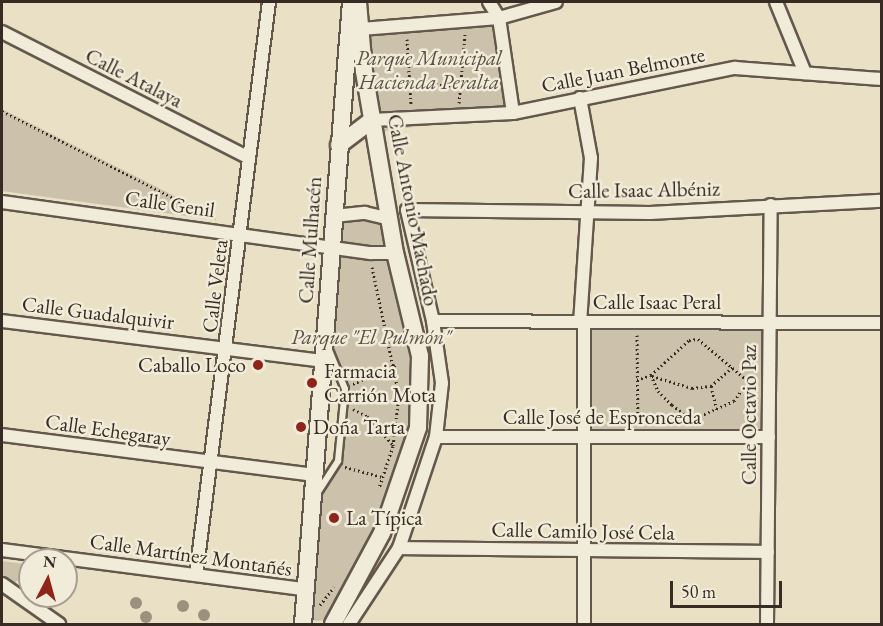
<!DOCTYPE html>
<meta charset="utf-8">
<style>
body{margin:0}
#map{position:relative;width:883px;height:626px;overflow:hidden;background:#eae0c6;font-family:"EB Garamond",serif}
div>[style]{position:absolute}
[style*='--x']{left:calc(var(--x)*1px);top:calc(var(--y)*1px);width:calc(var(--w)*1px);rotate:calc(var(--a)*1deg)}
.green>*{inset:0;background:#ccc1aa;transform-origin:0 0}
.path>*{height:3px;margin-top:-1.5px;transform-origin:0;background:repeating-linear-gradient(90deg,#382b23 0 1.5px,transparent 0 4.5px)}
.roads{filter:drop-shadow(2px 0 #64584c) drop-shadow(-2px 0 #64584c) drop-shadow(0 2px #64584c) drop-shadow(0 -2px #64584c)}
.lane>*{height:6px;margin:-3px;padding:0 3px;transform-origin:3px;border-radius:3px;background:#f1ebda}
.street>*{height:12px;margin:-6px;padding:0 6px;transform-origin:6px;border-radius:6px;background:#f1ebda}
.secondary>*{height:16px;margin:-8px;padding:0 8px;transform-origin:8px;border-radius:8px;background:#f1ebda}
.trees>*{width:12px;height:12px;margin:-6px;border-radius:50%;background:#9c917f}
.dots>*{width:16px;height:16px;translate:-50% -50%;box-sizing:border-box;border:3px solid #f1ebda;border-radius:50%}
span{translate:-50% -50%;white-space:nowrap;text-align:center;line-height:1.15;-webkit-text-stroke:5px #f1ebda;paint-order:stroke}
.park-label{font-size:21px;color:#5d5045;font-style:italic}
.street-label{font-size:21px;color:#382b23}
.poi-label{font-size:21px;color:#382b23}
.right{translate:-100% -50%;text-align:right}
.left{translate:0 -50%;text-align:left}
.frame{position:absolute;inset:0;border:3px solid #382b23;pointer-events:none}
.north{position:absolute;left:18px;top:548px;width:60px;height:60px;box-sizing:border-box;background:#f1ebda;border:2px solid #a79e91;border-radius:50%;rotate:6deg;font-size:16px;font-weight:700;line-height:24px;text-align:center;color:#382b23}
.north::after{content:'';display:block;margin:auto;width:21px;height:27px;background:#8f2418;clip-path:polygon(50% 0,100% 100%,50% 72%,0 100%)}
.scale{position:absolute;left:670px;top:581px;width:112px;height:27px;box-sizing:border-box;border:3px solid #382b23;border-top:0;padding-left:8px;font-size:18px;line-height:21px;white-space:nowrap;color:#382b23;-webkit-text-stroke:4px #f1ebda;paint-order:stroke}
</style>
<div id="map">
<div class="green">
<i style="left:499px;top:18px;width:96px;height:138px;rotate:82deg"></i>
<i style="clip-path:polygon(2px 109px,216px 217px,216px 220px,2px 191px)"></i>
<i style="clip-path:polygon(334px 216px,390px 219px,420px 356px,418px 428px,338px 619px,315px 621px,302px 611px,312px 502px,338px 461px,345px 389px,325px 341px)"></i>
<i style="left:770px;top:321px;width:116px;height:186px;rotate:90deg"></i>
<i style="clip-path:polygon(2px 561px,24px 564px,25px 573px,14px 584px,2px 576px)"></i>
</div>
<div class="path">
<i style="--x:407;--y:39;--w:65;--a:86.5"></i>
<i style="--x:409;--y:83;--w:51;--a:3.4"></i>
<i style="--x:459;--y:103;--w:69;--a:-85"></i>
<i style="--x:2;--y:111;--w:232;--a:26.9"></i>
<i style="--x:372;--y:267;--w:131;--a:78.1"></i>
<i style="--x:399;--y:395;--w:51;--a:96.7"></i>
<i style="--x:393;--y:446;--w:44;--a:108.4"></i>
<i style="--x:637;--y:335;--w:90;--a:89.4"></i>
<i style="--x:651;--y:375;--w:17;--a:66"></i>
<i style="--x:658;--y:391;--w:20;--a:45"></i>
<i style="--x:672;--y:405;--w:17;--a:36"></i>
<i style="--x:686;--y:415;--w:14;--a:4"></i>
<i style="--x:700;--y:416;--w:37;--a:-24"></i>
<i style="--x:734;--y:401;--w:24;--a:-55"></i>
<i style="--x:652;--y:376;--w:42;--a:16.7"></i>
<i style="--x:692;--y:388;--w:19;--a:-6"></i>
<i style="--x:711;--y:386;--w:29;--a:-41"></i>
<i style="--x:637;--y:380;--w:15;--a:-20"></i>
<i style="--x:651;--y:375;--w:52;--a:-42.6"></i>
<i style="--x:689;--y:340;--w:9;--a:-6"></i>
<i style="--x:698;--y:339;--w:65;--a:40"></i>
<i style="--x:748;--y:381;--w:10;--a:-6"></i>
<i style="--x:353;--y:384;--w:47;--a:-23.8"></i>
<i style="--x:711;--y:386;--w:25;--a:76"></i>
<i style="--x:353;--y:409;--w:16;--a:27"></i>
<i style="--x:367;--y:416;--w:38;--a:48"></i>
<i style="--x:345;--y:467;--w:39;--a:15"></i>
<i style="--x:320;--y:605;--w:23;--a:-52"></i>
</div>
<div class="roads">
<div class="lane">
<i style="--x:318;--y:492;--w:37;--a:-57"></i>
<i style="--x:338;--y:461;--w:72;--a:-84.4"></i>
<i style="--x:345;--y:389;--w:42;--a:-112.3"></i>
</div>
<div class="street">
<i style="--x:489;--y:2;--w:19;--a:58"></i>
<i style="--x:499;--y:18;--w:96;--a:81.6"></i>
<i style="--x:776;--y:2;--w:77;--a:67.8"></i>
<i style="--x:361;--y:29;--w:138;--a:-4.6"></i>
<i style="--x:499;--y:18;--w:59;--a:-15.7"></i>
<i style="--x:2;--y:32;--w:277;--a:27"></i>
<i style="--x:580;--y:98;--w:61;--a:79.6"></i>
<i style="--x:591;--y:158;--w:164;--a:93.8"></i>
<i style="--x:372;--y:120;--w:141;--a:-2.8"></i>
<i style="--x:513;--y:113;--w:227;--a:-11.5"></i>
<i style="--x:735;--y:68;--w:147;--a:4.3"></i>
<i style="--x:2;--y:202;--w:372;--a:7.9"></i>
<i style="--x:370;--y:253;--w:25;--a:0"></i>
<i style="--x:334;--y:216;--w:31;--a:-6"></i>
<i style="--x:365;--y:213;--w:26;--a:13"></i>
<i style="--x:2;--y:321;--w:323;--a:7.1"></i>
<i style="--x:433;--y:321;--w:449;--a:0.3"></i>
<i style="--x:2;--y:435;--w:315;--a:7.3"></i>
<i style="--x:436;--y:437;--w:333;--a:0"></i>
<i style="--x:399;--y:548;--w:369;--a:0.6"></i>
<i style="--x:2;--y:550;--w:305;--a:7.4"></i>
<i style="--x:196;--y:575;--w:578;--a:-82.74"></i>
<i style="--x:2;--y:584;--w:70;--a:35.1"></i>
<i style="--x:349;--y:624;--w:91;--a:-56.7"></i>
<i style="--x:399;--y:548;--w:117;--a:-71.6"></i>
<i style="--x:436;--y:437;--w:54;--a:-83.7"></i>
<i style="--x:442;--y:383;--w:63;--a:-98.3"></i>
<i style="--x:433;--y:321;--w:114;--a:-103.2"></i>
<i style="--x:407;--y:210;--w:243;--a:0.7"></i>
<i style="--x:650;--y:213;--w:232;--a:-3"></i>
<i style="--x:584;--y:624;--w:302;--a:-90"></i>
<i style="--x:767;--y:624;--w:419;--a:-89.5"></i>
</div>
<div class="secondary">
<i style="--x:339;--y:145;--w:41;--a:-37.1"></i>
<i style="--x:303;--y:624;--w:624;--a:-85.59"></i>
<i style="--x:333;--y:624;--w:103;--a:-61.7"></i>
<i style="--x:382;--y:533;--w:111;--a:-71.1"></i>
<i style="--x:418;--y:428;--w:72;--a:-88.4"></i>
<i style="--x:420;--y:356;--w:106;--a:-103.6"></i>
<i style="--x:395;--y:253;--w:185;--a:-99.7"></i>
<i style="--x:364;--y:71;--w:69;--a:-95"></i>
</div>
</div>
<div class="trees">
<i style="left:136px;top:603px"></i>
<i style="left:183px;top:606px"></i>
<i style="left:204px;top:615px"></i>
<i style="left:146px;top:617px"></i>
</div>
<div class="dots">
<i style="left:258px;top:365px;background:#8f2418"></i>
<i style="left:312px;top:383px;background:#8f2418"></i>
<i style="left:301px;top:427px;background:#8f2418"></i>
<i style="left:334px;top:518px;background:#8f2418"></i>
</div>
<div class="park-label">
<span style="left:429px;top:70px">Parque Municipal<br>Hacienda Peralta</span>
<span style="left:371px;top:337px">Parque "El Pulmón"</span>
</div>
<div class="street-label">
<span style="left:623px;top:70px;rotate:-11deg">Calle Juan Belmonte</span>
<span style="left:134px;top:78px;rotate:27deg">Calle Atalaya</span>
<span style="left:644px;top:190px;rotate:-1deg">Calle Isaac Albéniz</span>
<span style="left:170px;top:204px;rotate:8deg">Calle Genil</span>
<span style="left:413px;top:210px;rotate:79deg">Calle Antonio Machado</span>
<span style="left:310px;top:240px;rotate:-86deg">Calle Mulhacén</span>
<span style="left:215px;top:286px;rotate:-83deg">Calle Veleta</span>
<span style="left:657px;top:302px">Calle Isaac Peral</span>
<span style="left:98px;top:313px;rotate:7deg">Calle Guadalquivir</span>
<span style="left:749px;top:415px;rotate:-90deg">Calle Octavio Paz</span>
<span style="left:602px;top:417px">Calle José de Espronceda</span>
<span style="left:108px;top:430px;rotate:8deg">Calle Echegaray</span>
<span style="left:583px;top:531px;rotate:1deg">Calle Camilo José Cela</span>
<span style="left:191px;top:555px;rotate:8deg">Calle Martínez Montañés</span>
</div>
<div class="poi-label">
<span class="right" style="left:246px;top:365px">Caballo Loco</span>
<span class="left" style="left:324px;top:383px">Farmacia<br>Carrión Mota</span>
<span class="left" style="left:313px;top:427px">Doña Tarta</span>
<span class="left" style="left:346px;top:518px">La Típica</span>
</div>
<div class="frame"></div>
<div class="north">N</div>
<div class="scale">50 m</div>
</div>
